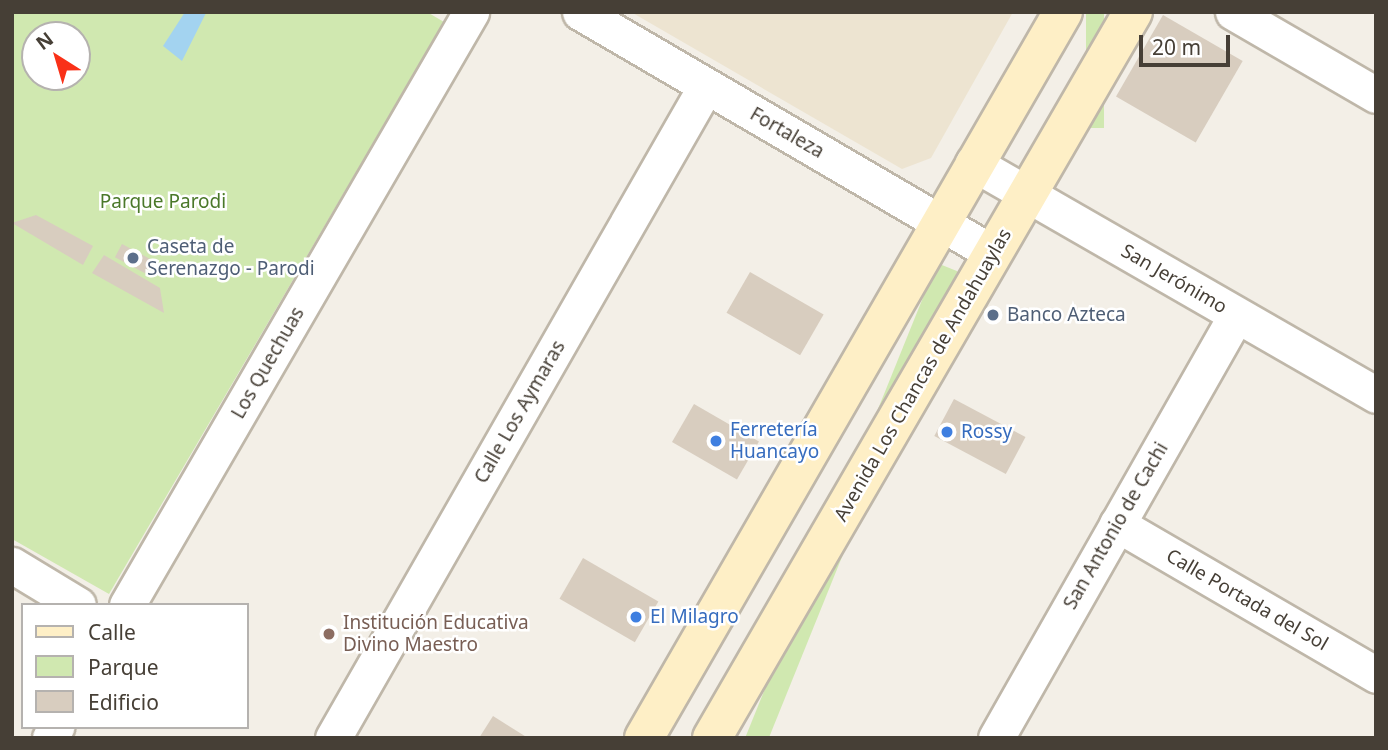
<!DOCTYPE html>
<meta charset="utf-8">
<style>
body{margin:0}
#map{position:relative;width:1388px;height:750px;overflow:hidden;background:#f3efe7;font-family:"Noto Sans",sans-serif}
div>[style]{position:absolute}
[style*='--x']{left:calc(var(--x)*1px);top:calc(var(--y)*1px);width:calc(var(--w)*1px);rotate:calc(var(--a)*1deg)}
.education>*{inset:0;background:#ede4d1}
.green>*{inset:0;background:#d0e8b0;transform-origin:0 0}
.water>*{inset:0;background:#a3d3f0}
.building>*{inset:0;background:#d8cdbf;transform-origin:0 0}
.roads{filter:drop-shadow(2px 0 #bfb7a9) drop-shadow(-2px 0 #bfb7a9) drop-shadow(0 2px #bfb7a9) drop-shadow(0 -2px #bfb7a9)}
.minor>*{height:35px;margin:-17.5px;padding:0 17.5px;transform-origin:17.5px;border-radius:17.5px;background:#fff}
.secondary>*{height:38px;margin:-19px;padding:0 19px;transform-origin:19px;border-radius:19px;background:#feefc6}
.dots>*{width:19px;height:19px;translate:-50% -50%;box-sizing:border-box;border:4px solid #fff;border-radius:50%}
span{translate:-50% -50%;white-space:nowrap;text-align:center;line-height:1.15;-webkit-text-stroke:5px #fff;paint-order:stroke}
.street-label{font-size:19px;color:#463f36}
.park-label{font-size:19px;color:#4a7829}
.service-label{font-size:19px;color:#4e5e75}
.left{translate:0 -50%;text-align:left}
.shop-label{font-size:19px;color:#366cbe}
.education-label{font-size:19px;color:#785e54}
.frame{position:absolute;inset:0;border:14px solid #463f36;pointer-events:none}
.legend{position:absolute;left:21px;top:603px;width:228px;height:126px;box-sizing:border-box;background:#fff;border:2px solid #b5b2af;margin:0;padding:9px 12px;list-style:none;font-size:21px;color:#463f36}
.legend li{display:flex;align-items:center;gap:14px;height:35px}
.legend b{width:35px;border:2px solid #b5b2af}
.north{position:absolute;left:21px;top:21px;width:70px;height:70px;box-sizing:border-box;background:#fff;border:2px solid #b5b2af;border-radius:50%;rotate:323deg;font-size:19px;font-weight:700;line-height:28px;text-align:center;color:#463f36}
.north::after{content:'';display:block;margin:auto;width:24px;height:32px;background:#f93118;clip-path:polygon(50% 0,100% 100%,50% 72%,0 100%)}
.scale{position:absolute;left:1139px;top:35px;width:91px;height:32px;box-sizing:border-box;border:4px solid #463f36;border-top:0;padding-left:9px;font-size:21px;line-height:24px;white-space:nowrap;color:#463f36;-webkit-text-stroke:5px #fff;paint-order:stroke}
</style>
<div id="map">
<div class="education">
<i style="clip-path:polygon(631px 12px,1013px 12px,931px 158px,902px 169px)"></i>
</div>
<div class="green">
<i style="clip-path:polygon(evenodd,12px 12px,427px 12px,444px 22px,109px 594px,12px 539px,12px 12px,35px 35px,77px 35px,77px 77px,35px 77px,35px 35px)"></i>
<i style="left:1086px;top:12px;width:18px;height:116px"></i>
<i style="left:937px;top:263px;width:22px;height:550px;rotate:22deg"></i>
</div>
<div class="water">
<i style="clip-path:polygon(185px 12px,206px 13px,182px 61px,163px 46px)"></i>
</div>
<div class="building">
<i style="left:1163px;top:15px;width:92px;height:94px;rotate:30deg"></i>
<i style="clip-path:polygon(36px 215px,93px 246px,83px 265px,12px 223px)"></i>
<i style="left:122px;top:244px;width:34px;height:15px;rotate:28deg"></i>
<i style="clip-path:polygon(104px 255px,160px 288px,164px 313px,92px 273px)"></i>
<i style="left:750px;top:272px;width:85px;height:47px;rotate:30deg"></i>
<i style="left:954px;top:399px;width:81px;height:42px;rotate:28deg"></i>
<i style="left:694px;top:404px;width:75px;height:44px;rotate:30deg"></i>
<i style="left:583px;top:558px;width:87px;height:47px;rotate:30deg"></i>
<i style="clip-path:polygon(493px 716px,528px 738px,479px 738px)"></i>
</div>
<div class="roads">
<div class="minor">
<i style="--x:580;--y:12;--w:478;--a:30.3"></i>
<i style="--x:1233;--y:12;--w:165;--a:30.1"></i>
<i style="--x:973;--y:163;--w:465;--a:29.9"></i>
<i style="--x:1117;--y:524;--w:300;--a:30.2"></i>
<i style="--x:12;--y:565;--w:77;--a:31.2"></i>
<i style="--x:127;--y:605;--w:686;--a:-59.88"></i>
<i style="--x:50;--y:738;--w:13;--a:-61"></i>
<i style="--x:333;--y:738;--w:751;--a:-60.23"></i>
<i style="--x:996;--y:738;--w:486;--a:-60.4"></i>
</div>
<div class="secondary">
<i style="--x:644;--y:738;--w:838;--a:-60.01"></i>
<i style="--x:712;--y:738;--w:839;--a:-59.89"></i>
</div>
</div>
<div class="dots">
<i style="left:133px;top:258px;background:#5c6f8a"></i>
<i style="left:993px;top:315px;background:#5c6f8a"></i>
<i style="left:947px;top:432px;background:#3f7fe0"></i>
<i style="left:716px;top:441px;background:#3f7fe0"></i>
<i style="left:636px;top:617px;background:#3f7fe0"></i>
<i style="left:329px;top:634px;background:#8d6e63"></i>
</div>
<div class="street-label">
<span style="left:787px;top:133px;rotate:30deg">Fortaleza</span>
<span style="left:1174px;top:279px;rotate:30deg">San Jerónimo</span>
<span style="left:268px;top:363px;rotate:-60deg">Los Quechuas</span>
<span style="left:923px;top:375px;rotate:-60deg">Avenida Los Chancas de Andahuaylas</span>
<span style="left:520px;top:412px;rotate:-60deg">Calle Los Aymaras</span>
<span style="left:1116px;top:526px;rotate:-60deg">San Antonio de Cachi</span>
<span style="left:1247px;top:600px;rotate:30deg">Calle Portada del Sol</span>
</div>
<div class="park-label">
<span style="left:163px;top:202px">Parque Parodi</span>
</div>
<div class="service-label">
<span class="left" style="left:147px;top:258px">Caseta de<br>Serenazgo - Parodi</span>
<span class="left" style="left:1007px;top:315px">Banco Azteca</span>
</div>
<div class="shop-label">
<span class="left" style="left:730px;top:441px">Ferretería<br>Huancayo</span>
<span class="left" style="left:961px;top:432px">Rossy</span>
<span class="left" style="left:650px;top:617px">El Milagro</span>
</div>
<div class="education-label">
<span class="left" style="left:343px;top:634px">Institución Educativa<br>Divino Maestro</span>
</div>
<div class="frame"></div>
<ul class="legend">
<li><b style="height:9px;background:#feefc6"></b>Calle</li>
<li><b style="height:19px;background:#d0e8b0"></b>Parque</li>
<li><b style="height:19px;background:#d8cdbf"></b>Edificio</li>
</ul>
<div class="north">N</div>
<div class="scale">20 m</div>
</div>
